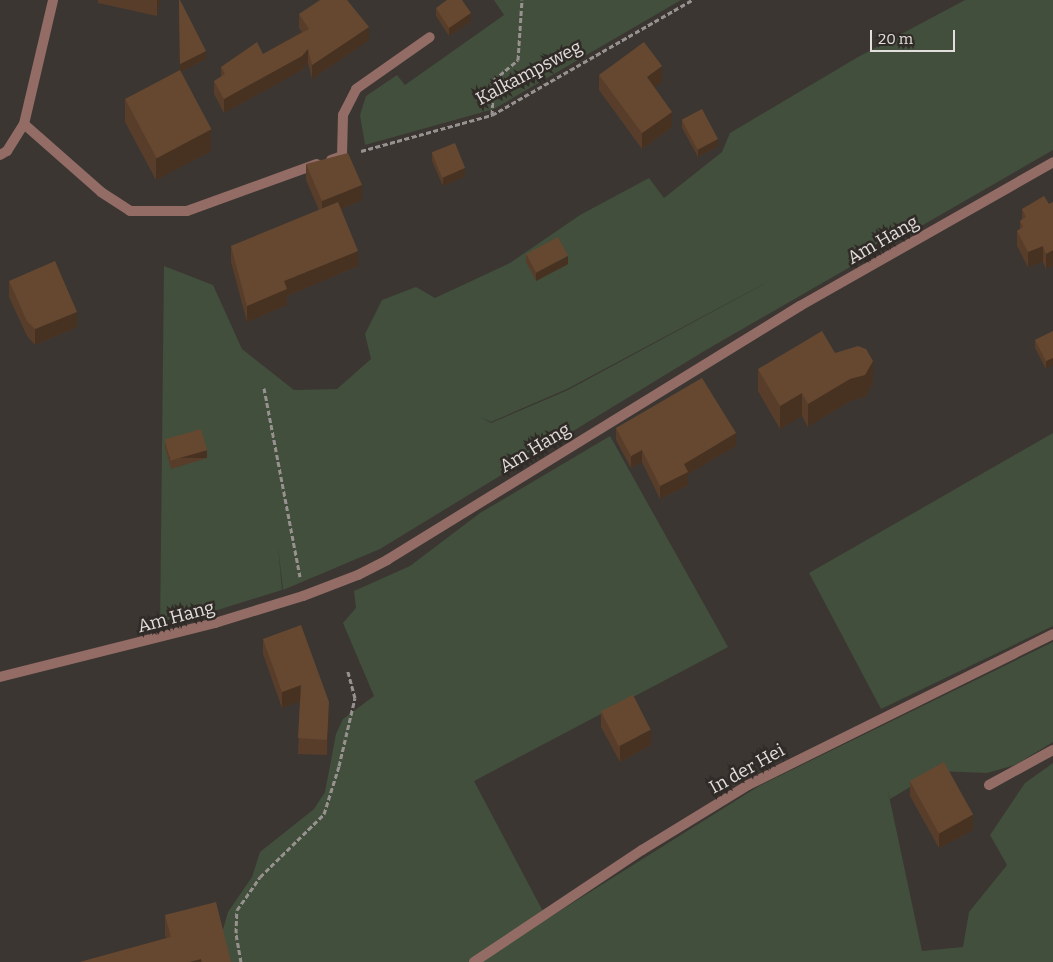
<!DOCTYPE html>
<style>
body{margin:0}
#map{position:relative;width:1053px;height:962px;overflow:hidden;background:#3b3632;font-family:Bitter,serif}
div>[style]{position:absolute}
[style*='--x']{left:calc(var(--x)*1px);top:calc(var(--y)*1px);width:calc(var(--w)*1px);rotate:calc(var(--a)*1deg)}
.green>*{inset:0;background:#414f3c}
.path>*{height:3px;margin-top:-1.5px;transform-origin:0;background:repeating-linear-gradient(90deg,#97928f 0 5px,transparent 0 7.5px)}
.service>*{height:10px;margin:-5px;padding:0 5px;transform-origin:5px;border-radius:5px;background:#936c65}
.minor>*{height:10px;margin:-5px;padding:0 5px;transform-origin:5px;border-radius:5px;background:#936c65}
.wall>*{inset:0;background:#583e2a}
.shaded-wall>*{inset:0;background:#473222;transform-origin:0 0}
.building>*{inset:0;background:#664831;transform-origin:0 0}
span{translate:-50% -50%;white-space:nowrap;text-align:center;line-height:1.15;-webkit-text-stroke:5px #312b28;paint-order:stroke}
.street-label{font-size:18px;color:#e2dedc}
.scale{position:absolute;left:870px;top:30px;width:85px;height:22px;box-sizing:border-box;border:2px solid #e2dedc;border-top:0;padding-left:6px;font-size:15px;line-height:18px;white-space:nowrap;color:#e2dedc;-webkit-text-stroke:4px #312b28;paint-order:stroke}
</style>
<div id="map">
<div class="green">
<i style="clip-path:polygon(494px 0,681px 0,494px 109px,365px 145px,360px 115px,366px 96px,397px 75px,405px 85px,504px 15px)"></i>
<i style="clip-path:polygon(evenodd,965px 0,1053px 0,1053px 150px,706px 350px,380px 549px,283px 590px,278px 546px,282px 590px,160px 628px,164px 266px,213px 285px,242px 349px,294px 390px,337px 389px,371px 359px,365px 334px,382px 300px,416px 287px,435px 298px,510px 263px,580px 215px,649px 178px,664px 198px,722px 152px,730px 133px,858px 57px,965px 0,775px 278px,568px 390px,491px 423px,481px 417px,491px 422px,567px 389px,775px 278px)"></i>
<i style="clip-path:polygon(1053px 433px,1053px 626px,881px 709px,809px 573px)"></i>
<i style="clip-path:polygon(610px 436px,728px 647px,474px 781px,547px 919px,759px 786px,1053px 642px,1053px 742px,1015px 765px,987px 773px,937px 771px,890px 799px,888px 791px,922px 951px,963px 947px,969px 912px,1007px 865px,990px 835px,1025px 783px,1053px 763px,1053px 962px,229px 962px,222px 933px,228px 912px,252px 877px,260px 852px,314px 809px,325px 792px,336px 734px,343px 719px,374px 696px,343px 623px,356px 608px,354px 591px,410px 566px,480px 513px)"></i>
</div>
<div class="path">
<i style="--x:492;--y:115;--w:35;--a:-87"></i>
<i style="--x:494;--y:80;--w:31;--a:-40"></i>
<i style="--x:518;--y:60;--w:60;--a:-86.2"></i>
<i style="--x:361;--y:151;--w:136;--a:-15.4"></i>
<i style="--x:492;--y:115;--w:231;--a:-29.9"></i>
<i style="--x:264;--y:388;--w:192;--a:79.2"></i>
<i style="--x:241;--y:962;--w:29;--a:-100"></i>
<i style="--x:236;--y:933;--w:23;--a:-88"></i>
<i style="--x:237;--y:910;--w:40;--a:-55.1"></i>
<i style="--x:260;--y:877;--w:90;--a:-44.5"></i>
<i style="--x:324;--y:814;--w:50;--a:-72.6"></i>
<i style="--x:339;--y:766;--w:70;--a:-76.8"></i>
<i style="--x:355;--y:698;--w:28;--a:-105"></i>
</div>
<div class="service">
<i style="--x:989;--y:785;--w:73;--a:-28.7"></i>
</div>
<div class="minor">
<i style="--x:24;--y:124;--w:103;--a:41.4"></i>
<i style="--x:101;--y:192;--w:35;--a:33"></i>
<i style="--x:130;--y:211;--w:57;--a:0"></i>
<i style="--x:187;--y:211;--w:138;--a:-19.9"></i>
<i style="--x:0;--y:155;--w:8;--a:-30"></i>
<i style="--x:7;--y:151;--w:32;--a:-58"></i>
<i style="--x:24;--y:124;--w:127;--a:-76.8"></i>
<i style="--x:331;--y:160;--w:12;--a:-20"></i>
<i style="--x:342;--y:156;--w:41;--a:-88.6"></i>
<i style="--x:343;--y:115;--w:29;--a:-63"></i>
<i style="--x:356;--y:89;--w:90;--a:-35.1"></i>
<i style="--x:0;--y:677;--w:222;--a:-14.1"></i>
<i style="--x:215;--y:623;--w:92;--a:-17.1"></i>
<i style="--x:303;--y:596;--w:59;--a:-20.9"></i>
<i style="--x:358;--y:575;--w:33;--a:-27"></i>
<i style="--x:387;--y:560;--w:485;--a:-31.6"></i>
<i style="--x:800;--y:306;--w:291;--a:-29.6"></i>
<i style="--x:474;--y:962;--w:202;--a:-33.7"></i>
<i style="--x:642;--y:850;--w:124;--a:-31.5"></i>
<i style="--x:748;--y:785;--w:340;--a:-26.3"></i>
</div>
<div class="wall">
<i style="clip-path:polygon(98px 0,160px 0,157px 16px,98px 3px)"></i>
<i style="clip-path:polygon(179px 6px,206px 59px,180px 72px,211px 151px,156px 180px,125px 122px,125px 99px,180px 71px)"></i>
<i style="clip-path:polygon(436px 8px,471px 21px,449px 36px,436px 16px)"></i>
<i style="clip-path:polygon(299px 14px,369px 40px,312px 79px,308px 63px,302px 70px,224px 113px,214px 94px,214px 81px,221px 77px,221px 67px,263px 54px,302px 32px,299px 28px)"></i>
<i style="clip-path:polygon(599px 75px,662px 82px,654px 87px,672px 127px,642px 149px,599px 90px)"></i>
<i style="clip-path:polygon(682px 120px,718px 146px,698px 157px,682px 128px)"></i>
<i style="clip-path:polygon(432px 153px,465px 176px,443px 186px,432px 161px)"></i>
<i style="clip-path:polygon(306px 164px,362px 200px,341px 209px,358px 266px,287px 296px,287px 305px,247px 322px,231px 262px,231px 246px,319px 210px,306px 180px)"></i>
<i style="clip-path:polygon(1053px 202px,1053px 265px,1046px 269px,1043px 262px,1028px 267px,1017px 246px,1017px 231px,1020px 229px,1020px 221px,1022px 219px,1022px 209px,1049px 204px)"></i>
<i style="clip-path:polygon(526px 254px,568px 264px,536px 281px,526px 262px)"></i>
<i style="clip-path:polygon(9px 281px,77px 327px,35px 345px,27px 336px,9px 297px)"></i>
<i style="clip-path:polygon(1053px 331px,1046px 369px,1035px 348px,1035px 340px)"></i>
<i style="clip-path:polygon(835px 353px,873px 383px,865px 397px,850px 401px,808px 427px,802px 416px,780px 429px,758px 391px,758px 369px)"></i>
<i style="clip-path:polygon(616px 428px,736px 446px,688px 474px,688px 485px,660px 499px,642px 462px,631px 468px,616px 440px)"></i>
<i style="clip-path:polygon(165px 440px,207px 458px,171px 469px,165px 448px)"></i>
<i style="clip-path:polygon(263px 639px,329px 717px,327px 755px,298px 754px,300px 701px,282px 708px,263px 654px)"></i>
<i style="clip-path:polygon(601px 712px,651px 745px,620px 762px,601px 727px)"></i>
<i style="clip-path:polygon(910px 781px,973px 830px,939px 848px,910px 796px)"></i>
<i style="clip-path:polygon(165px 915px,231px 962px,80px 962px,166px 938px,165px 935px)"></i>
</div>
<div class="shaded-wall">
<i style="clip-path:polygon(157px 0,160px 0,157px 16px)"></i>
<i style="clip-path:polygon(471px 13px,471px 21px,449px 36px,449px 28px)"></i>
<i style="clip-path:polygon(369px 27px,369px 40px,312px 79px,312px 65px)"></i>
<i style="clip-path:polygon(308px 49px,308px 63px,302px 70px,224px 113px,224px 99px)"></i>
<i style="clip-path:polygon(206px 51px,206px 59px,180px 72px,180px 64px)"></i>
<i style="clip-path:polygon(662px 66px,662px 82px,647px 93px,647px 77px)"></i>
<i style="clip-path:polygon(672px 112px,672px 127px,642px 149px,642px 133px)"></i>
<i style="clip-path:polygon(211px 129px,211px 151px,156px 180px,156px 158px)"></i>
<i style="clip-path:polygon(718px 139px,718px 146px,698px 157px,698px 149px)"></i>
<i style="clip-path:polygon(465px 168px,465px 176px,443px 186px,443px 178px)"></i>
<i style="clip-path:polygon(362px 185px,362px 200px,322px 217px,322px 201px)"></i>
<i style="clip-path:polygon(1043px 246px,1043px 262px,1028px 267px,1028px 252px)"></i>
<i style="clip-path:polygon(1053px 250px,1053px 265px,1046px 269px,1046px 254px)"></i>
<i style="clip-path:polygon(358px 251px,358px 266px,287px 296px,287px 305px,247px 322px,247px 306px,284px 281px)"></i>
<i style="clip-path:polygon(568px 256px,568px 264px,536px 281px,536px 273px)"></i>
<i style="clip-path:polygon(77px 312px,77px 327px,35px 345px,35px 329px)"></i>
<i style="clip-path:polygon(1053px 358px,1053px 365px,1046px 369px,1046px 361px)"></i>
<i style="clip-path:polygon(873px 361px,873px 383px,865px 397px,850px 401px,808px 427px,808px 404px)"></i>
<i style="clip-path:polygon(802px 393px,802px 416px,780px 429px,780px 406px)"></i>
<i style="clip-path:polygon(736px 433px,736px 446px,688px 474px,688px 485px,660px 499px,660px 486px,684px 464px)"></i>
<i style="left:207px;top:450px;width:8px;height:38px;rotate:90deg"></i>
<i style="clip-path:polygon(642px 450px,642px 462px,631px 468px,631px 456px)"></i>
<i style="clip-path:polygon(301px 685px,301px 701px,282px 708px,282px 692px)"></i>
<i style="clip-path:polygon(329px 702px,329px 717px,327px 755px,327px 740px)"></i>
<i style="clip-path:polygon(651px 730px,651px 745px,620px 762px,620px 746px)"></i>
<i style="clip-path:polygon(973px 815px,973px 830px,939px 848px,939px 833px)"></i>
<i style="clip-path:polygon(201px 959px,201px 962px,189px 962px)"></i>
</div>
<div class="building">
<i style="clip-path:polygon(179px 0,180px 0,206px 51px,180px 64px)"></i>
<i style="clip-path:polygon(320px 0,347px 0,369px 27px,312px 65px,308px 49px,302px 56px,224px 99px,214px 81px,225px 74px,221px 67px,257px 42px,263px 54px,309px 29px,299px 14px)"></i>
<i style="clip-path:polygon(447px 0,462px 0,471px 13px,449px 28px,436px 8px)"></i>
<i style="clip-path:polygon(644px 42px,662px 66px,647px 77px,672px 112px,642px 133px,599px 75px)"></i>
<i style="left:180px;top:70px;width:67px;height:62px;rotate:62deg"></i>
<i style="left:702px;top:109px;width:34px;height:23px;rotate:62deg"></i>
<i style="left:455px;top:143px;width:27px;height:25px;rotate:68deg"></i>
<i style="clip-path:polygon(348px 153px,362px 185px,322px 201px,306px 164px)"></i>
<i style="clip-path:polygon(1044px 196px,1049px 204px,1053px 202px,1053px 250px,1046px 254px,1043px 246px,1028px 252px,1017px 231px,1023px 227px,1020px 221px,1026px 217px,1022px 209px)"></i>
<i style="clip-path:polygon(338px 202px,358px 251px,284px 281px,287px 289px,247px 306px,231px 246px)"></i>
<i style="left:558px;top:237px;width:21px;height:36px;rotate:62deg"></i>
<i style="clip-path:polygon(55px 261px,77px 312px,35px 329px,27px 321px,9px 281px)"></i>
<i style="clip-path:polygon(822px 331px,835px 353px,858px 346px,866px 349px,873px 361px,865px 375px,850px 379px,808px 404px,802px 393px,780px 406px,758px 369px)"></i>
<i style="clip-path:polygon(1053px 331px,1053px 358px,1046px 361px,1035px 340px)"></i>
<i style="clip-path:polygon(702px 378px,736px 433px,684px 464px,688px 472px,660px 486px,642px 450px,631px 456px,616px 428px)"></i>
<i style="left:201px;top:429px;width:22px;height:38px;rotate:74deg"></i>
<i style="clip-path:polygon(301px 625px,329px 702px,327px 740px,298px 738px,301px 685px,282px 692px,263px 639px)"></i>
<i style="left:633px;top:695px;width:39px;height:36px;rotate:63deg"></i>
<i style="left:944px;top:762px;width:60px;height:39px;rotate:61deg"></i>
<i style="clip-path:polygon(216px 902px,231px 962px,202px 962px,201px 959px,189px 962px,80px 962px,171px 937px,165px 915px)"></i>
</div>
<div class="street-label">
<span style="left:529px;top:73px;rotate:-28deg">Kalkampsweg</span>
<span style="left:883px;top:240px;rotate:-30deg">Am Hang</span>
<span style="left:535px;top:448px;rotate:-31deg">Am Hang</span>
<span style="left:176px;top:617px;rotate:-15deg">Am Hang</span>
<span style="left:747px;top:769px;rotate:-29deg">In der Hei</span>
</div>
<div class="scale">20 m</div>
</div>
